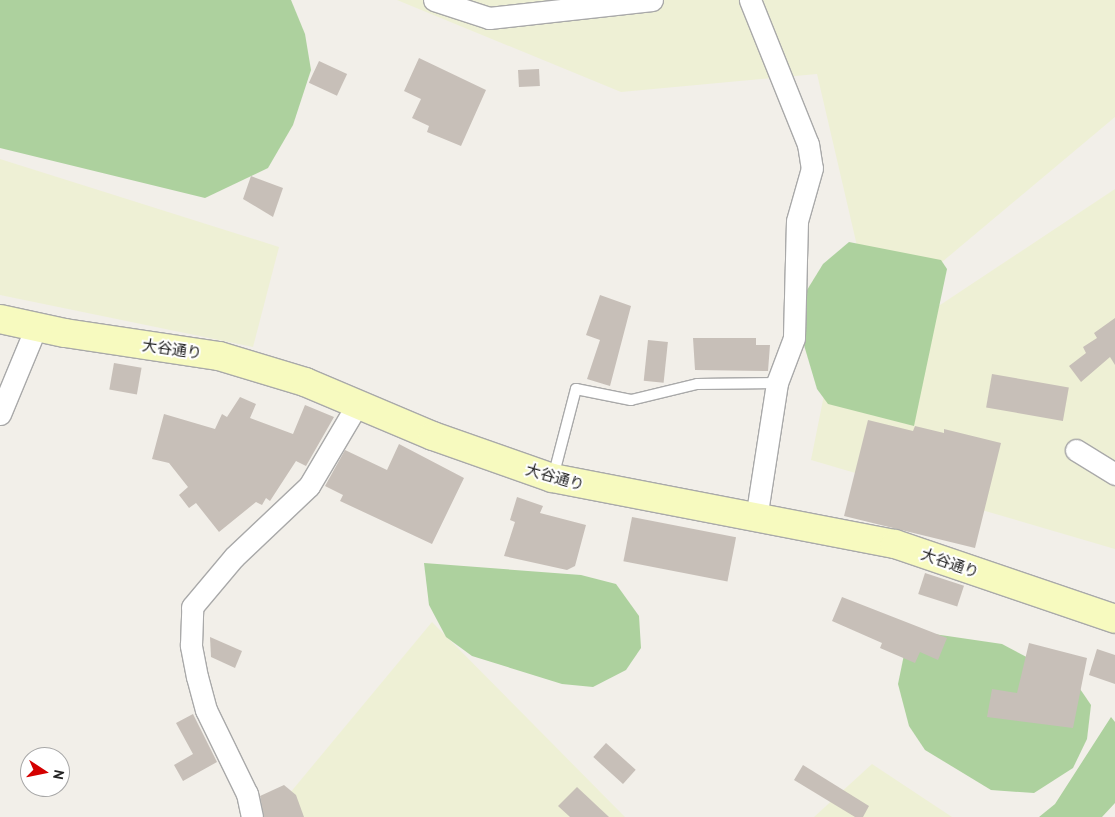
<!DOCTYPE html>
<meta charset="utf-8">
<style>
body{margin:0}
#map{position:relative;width:1115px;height:817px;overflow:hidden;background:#f2efe9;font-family:"PT Sans","Noto Sans JP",sans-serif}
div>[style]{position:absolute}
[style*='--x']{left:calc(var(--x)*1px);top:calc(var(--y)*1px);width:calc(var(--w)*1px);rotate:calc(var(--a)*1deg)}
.farmland>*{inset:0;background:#eef0d5}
.forest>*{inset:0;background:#add19e}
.building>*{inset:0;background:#c7bfb8;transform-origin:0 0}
.roads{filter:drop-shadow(1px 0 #a9a9a9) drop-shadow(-1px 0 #a9a9a9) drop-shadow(0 1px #a9a9a9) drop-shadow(0 -1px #a9a9a9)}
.lane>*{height:10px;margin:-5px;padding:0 5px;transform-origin:5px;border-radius:5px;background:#fff}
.street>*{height:21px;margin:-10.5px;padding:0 10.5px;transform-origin:10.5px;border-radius:10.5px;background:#fff}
.secondary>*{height:28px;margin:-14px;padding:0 14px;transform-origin:14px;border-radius:14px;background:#f7fabf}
span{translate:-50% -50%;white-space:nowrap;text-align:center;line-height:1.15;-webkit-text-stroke:4px #fff;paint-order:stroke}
.street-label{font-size:15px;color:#222}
.north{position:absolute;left:20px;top:747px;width:50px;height:50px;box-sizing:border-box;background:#fff;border:1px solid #a7a7a7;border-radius:50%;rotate:101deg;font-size:14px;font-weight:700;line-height:20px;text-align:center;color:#222}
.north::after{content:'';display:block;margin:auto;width:18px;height:22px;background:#d40000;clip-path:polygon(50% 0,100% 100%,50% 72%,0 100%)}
</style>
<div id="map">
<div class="farmland">
<i style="clip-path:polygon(397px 0,1115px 0,1115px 117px,874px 319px,817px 74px,621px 92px)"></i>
<i style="clip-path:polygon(0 159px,279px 247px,253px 347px,0 295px)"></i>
<i style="clip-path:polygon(1115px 189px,1115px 549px,811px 460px,827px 380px)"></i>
<i style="clip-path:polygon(432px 622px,625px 817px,270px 817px)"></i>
<i style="clip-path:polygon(872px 764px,952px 817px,814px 817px)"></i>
</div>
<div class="forest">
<i style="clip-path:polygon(0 0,291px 0,305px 34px,311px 70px,293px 125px,268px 168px,205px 198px,0 148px)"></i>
<i style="clip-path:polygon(849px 242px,941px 260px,947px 269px,914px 426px,828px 404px,817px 389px,801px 335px,807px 290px,823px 264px)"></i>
<i style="clip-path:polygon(424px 563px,581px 575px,616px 584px,639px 616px,641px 648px,626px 670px,593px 687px,562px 684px,472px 656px,446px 637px,429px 605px)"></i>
<i style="clip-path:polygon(927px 633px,1002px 644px,1076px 683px,1091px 705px,1087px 739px,1073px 768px,1034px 793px,991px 790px,925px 750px,909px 726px,898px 684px,906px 645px)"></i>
<i style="clip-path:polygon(1111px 717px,1115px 722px,1115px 803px,1102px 817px,1039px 817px,1055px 804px)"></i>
</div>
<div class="building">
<i style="clip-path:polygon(419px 58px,486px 90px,461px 146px,427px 132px,429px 126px,412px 118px,421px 99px,404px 91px)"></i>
<i style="left:319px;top:61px;width:31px;height:24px;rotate:25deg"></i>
<i style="left:539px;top:69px;width:17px;height:21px;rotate:87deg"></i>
<i style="clip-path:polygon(251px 176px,283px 188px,273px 217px,243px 199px)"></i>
<i style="clip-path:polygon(600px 295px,631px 306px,610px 386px,587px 379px,600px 340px,586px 335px)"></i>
<i style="clip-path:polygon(1115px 318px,1115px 365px,1110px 357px,1081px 382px,1069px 366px,1086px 353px,1083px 347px,1097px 338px,1094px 333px)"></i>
<i style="clip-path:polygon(693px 338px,756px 338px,756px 345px,770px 345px,768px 371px,695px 370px)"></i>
<i style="left:648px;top:340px;width:20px;height:41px;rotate:6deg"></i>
<i style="left:114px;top:363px;width:28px;height:27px;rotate:10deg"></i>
<i style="left:992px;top:374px;width:78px;height:34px;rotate:10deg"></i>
<i style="clip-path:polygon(240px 397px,256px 404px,250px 418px,293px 434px,305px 405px,334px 417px,306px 466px,296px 461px,270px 501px,266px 498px,262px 505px,256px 502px,219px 532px,196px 503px,189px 508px,179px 495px,188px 487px,169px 463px,152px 459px,164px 414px,215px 429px,222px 414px,227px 417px)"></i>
<i style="clip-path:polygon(868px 420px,913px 431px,915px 426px,944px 433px,944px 429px,1001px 443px,975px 548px,844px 516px)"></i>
<i style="clip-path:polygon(399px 444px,464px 478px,432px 544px,340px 501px,343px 495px,325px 486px,345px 450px,387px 470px)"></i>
<i style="clip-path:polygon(517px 497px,543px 506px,540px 513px,586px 525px,575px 566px,567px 570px,504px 556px,515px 522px,510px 520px)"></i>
<i style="left:632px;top:517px;width:106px;height:45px;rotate:11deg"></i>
<i style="left:925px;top:573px;width:41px;height:22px;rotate:18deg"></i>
<i style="clip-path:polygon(842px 597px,947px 638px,938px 660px,920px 652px,915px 663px,880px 648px,882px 643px,832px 621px)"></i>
<i style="clip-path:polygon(210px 637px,242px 651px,235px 668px,211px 657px)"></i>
<i style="clip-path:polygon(1029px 643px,1087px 658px,1073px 728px,987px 717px,992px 689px,1017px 693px)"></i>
<i style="clip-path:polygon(1097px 649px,1115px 655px,1115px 684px,1089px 675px)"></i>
<i style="clip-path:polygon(193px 714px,217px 762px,183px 781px,174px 765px,193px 754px,176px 723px)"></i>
<i style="left:606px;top:743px;width:40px;height:19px;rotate:42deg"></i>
<i style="clip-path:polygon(803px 765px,869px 806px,863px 817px,855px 817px,794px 780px)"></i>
<i style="clip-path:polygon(284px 785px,296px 795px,304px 817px,264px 817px,260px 796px)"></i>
<i style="clip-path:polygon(577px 787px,609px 817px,570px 817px,558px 806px)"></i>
</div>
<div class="roads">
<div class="lane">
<i style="--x:553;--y:477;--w:91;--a:-75.4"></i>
<i style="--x:576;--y:389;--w:56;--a:11.3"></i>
<i style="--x:631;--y:400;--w:68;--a:-13.6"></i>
<i style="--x:697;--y:384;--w:80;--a:-0.7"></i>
</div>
<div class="street">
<i style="--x:434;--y:0;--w:58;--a:18.1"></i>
<i style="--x:489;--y:18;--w:164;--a:-6.3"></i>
<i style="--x:750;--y:0;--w:155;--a:68.1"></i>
<i style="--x:808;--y:144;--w:24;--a:81"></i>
<i style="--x:812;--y:168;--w:55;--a:105.8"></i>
<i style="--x:797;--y:221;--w:117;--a:91.5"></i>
<i style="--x:794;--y:338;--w:48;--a:110.7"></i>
<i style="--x:777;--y:383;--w:137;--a:98.8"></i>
<i style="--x:0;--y:414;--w:94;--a:-67.5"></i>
<i style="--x:1076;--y:450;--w:46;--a:31.6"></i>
<i style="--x:252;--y:817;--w:24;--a:-102"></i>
<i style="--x:247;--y:794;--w:93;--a:-116"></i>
<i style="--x:206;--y:710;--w:34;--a:-105"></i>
<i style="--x:197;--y:677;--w:33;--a:-101"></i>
<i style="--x:191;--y:645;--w:38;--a:-88"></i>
<i style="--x:192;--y:607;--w:65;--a:-50"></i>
<i style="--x:234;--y:557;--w:103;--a:-43.4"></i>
<i style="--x:309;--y:486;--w:96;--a:-59.4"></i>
</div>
<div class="secondary">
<i style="--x:0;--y:319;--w:66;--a:12.2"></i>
<i style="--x:65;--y:333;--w:156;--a:8.5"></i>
<i style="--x:219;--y:356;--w:90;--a:16.8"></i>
<i style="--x:305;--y:382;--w:139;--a:22.9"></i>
<i style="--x:433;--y:436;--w:126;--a:19.4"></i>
<i style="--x:552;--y:478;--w:349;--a:10.9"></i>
<i style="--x:895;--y:544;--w:232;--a:18.8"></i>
</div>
</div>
<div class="street-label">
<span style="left:172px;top:349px;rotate:8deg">大谷通り</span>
<span style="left:555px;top:477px;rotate:16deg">大谷通り</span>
<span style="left:950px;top:563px;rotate:19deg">大谷通り</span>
</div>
<div class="north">N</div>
</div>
